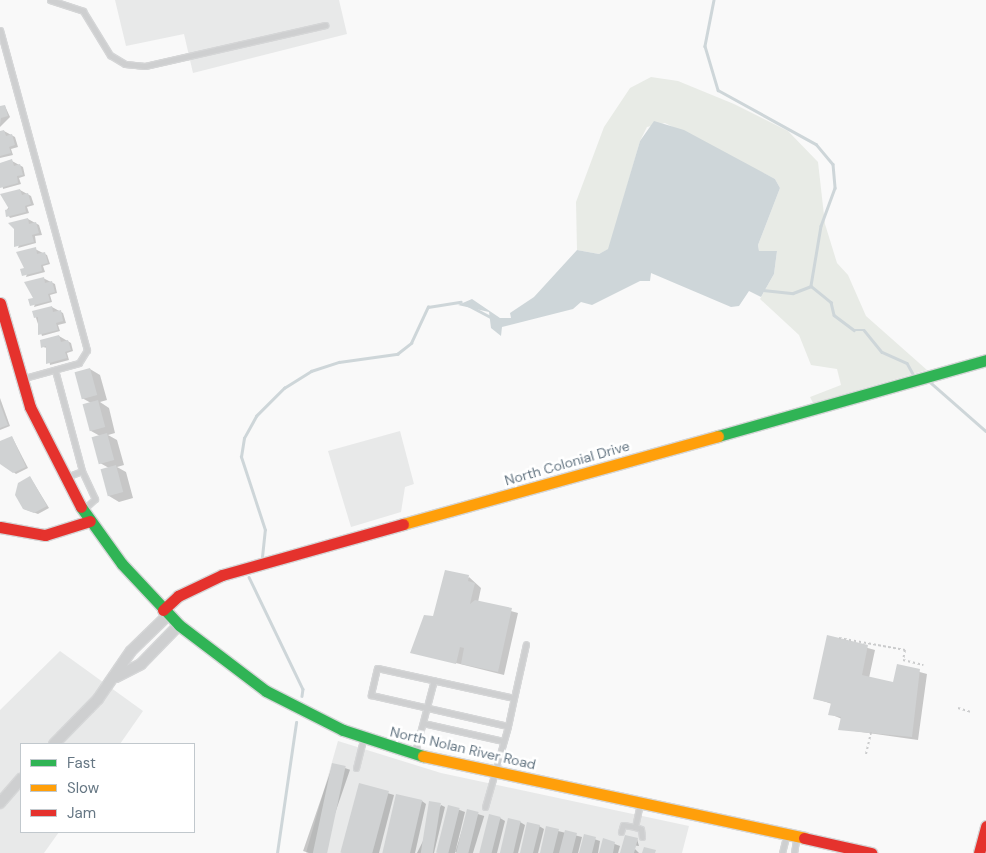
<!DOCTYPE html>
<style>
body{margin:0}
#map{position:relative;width:986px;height:853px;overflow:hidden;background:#f9f9f9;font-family:"DM Sans",sans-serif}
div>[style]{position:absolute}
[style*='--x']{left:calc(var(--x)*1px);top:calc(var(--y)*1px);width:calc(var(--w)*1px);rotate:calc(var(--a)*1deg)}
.built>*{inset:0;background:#e8e9e9}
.green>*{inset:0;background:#e8ebe6}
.water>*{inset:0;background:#ced6d9}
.shadow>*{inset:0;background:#0003;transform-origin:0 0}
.stream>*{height:2.5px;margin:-1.25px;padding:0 1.25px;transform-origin:1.25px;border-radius:1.25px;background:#ced6d9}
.building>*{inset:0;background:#d0d2d3;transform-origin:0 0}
.path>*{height:2px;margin-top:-1px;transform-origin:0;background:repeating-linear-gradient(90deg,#cbcccd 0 2.5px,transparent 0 5px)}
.roads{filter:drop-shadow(1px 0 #d5d6d7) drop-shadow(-1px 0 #d5d6d7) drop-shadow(0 1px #d5d6d7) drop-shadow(0 -1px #d5d6d7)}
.lane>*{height:5px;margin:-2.5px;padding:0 2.5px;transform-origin:2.5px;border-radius:2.5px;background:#cecfd0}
.street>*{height:10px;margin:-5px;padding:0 5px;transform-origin:5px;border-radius:5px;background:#cecfd0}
.fast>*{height:11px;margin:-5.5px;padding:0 5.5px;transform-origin:5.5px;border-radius:5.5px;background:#30b455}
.slow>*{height:11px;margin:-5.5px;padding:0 5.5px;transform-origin:5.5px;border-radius:5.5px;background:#ff9f0a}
.jam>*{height:11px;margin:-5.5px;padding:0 5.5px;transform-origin:5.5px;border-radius:5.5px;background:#e5322d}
span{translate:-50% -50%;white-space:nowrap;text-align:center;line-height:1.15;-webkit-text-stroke:5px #fff;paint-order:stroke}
.street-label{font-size:14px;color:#657683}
.legend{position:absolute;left:20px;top:743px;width:175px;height:90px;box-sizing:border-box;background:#fff;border:1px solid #c1c8cd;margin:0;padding:6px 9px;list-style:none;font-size:15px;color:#657683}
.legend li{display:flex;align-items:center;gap:10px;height:25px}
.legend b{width:25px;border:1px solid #c1c8cd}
</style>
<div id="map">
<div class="built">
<i style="clip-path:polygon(115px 0,339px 0,347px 34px,193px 73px,184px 34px,126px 46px)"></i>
<i style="clip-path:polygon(400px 431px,414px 484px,405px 487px,401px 512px,351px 527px,328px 451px)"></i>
<i style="clip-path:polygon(60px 651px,143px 711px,120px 744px,21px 744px,21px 832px,59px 832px,44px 853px,0 853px,0 710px)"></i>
<i style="clip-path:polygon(338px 741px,441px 773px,689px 826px,682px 853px,306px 853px)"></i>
</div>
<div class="green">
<i style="clip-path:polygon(651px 77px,678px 81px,734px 104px,788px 131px,818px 162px,825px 224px,837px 263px,848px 275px,866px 316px,927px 370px,813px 403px,810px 397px,841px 385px,837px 369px,811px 365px,799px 335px,760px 299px,774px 274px,777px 251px,759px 251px,758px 245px,780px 188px,775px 179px,665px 123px,647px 127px,640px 141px,609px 249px,599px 254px,577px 250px,576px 202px,604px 127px,630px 88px)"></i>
</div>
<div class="water">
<i style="clip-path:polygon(654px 121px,684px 130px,775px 179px,780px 188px,758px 245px,759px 251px,777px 251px,774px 274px,761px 297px,749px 291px,739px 306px,731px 307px,651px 273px,650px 281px,640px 281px,592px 305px,581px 302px,573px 309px,502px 327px,501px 336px,491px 328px,489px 312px,458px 305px,472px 299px,500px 318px,511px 318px,510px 313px,534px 297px,577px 250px,599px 254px,608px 249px,640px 141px)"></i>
</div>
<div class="shadow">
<i style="clip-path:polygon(5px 106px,10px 117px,0 127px,0 107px)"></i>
<i style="clip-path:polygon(4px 131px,15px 137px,18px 147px,11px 149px,13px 155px,0 158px,0 132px)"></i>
<i style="clip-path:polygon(12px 161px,23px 167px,25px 176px,19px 178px,21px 184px,3px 189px,0 164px)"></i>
<i style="clip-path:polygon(20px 190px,31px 196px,34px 205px,27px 207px,29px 213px,10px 218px,6px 211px)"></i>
<i style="clip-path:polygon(28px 219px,39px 225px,42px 235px,35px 236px,36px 243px,18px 248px)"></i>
<i style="clip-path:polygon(35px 249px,47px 255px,50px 264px,43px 266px,45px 272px,26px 277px)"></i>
<i style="clip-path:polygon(43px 278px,55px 284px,57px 293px,50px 295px,52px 302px,34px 307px)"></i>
<i style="clip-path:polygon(52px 307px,63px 313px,66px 323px,58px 325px,60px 331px,42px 336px,34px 312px)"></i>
<i style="clip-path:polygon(59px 336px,71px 343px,73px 351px,67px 353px,69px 360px,50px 365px,47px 348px,43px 347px)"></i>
<i style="clip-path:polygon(90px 369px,100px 375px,107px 400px,100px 402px,109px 408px,115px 433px,108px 435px,117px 440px,124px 465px,117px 467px,126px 472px,133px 498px,119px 502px,109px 496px,109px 468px,100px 463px,100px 436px,91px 431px,91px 403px,82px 398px)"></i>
<i style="clip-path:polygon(0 398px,10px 426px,0 430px)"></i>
<i style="clip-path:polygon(12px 437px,28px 468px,16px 474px,0 461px,0 442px)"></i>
<i style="clip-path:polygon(30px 477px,49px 508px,38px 514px,24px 509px)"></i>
<i style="clip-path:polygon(469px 577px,481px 588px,478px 602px,518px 613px,504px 675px,412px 652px)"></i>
<i style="clip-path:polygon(828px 637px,875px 650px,869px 678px,894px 683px,898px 666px,927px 674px,918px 740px,840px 729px,842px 719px,830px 714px,832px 704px,814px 698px)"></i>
<i style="left:333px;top:764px;width:18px;height:92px;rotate:19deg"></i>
<i style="clip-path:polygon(360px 785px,394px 795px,379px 853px,343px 853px)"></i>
<i style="clip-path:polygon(422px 801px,426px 804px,415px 853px,383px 853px)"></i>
<i style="clip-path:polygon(441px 805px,445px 807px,434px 853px,417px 853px)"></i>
<i style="clip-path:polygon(449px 806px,465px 812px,455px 853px,438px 853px)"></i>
<i style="left:468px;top:811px;width:17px;height:43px;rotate:17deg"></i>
<i style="clip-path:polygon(500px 818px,505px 821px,497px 853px,480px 853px)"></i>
<i style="clip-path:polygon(520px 822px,525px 825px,518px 853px,501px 853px)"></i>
<i style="clip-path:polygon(539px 826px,544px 829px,538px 853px,521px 853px)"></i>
<i style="clip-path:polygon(558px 831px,582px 837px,578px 853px,541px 853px)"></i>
<i style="clip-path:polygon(585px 836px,600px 841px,598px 853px,580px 853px)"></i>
<i style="clip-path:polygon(637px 839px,639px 846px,631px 845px,639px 853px,622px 853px)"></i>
<i style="clip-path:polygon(604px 840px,620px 846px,618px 853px,601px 853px)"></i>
</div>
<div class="stream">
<i style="--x:714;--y:0;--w:47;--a:101.1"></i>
<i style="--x:705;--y:46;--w:46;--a:73.5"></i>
<i style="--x:718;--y:90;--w:112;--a:28.9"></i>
<i style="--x:816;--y:144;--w:26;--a:50"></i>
<i style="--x:833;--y:164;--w:24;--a:85"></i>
<i style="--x:835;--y:188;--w:40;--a:110.2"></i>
<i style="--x:821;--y:226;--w:61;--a:99.5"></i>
<i style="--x:811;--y:286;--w:26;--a:39"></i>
<i style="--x:831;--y:302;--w:13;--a:77"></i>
<i style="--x:834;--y:315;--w:25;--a:37"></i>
<i style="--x:854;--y:330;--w:10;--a:0"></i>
<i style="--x:864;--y:330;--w:28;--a:51"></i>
<i style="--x:882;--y:352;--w:27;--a:24"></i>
<i style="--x:907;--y:363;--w:13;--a:61"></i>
<i style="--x:763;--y:290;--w:30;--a:6"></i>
<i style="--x:793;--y:293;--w:19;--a:-21"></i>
<i style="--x:466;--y:304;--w:30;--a:28"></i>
<i style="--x:930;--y:382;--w:74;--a:41.2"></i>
<i style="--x:262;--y:557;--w:27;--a:-84"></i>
<i style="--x:265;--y:530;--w:77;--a:-108.2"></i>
<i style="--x:241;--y:457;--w:19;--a:-81"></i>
<i style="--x:244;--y:438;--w:25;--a:-61"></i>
<i style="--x:256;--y:416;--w:40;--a:-45"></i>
<i style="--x:284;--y:388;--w:32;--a:-32"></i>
<i style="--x:311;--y:371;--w:29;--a:-18"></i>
<i style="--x:339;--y:362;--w:59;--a:-7.9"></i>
<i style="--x:397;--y:354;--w:18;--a:-38"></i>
<i style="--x:411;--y:343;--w:40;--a:-65"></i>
<i style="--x:428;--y:307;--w:33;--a:-9"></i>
<i style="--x:249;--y:577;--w:124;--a:64.3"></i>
<i style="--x:303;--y:689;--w:7;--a:98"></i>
<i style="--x:277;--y:853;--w:132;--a:-81.7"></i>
</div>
<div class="building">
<i style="clip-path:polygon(5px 105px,8px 116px,1px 118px,0 125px,0 106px)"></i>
<i style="clip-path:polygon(4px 130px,6px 136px,12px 134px,15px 145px,9px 147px,11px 153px,0 156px,0 131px)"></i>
<i style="clip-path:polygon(12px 159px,14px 166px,20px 164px,23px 175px,17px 176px,18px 183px,0 188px,0 163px)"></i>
<i style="clip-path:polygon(20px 189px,22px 195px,28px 193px,31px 204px,25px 206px,26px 212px,6px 217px,5px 210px,9px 209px,0 194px)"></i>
<i style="clip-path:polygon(28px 218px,29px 224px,36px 222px,39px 233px,32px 235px,34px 242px,14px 247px,14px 229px,8px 223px)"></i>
<i style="clip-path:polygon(36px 247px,37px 254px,45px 252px,48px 263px,41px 265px,42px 271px,22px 276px,20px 269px,24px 268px,16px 252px)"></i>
<i style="clip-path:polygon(44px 277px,45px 283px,52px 281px,55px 292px,48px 294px,50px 301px,30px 306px,28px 299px,33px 298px,24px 282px)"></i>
<i style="clip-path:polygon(52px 306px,53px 312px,61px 310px,63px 321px,56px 323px,58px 330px,38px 335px,38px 317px,34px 318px,32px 311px)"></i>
<i style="clip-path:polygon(59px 335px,61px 342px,68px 340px,71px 350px,65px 352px,67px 358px,46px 364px,46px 346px,41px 348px,40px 340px)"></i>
<i style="left:90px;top:368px;width:28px;height:16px;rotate:75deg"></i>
<i style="left:98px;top:400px;width:28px;height:16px;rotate:75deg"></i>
<i style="clip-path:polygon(0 404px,8px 425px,0 428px)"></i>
<i style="left:107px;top:433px;width:28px;height:16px;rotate:75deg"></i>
<i style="clip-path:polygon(12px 436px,26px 467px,13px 473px,0 464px,0 441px)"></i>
<i style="left:116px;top:465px;width:28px;height:16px;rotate:75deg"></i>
<i style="clip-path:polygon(30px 476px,47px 506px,34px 513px,23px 509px,15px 495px,18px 483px)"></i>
<i style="clip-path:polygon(445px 570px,469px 575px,468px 581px,475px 583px,470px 604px,475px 600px,512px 608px,498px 672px,461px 664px,464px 648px,460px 647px,456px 664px,410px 653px,424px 615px,433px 616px)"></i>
<i style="clip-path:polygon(827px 635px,868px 645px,862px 675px,893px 682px,897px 664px,920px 669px,912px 737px,838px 730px,841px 717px,828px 715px,831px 703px,813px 699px)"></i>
<i style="left:332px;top:763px;width:14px;height:93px;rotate:12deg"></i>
<i style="left:359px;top:783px;width:31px;height:72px;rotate:15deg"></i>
<i style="left:396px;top:794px;width:27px;height:61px;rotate:13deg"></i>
<i style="left:429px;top:801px;width:12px;height:54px;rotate:9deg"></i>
<i style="left:448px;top:805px;width:12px;height:49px;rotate:14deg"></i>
<i style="left:467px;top:809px;width:12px;height:45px;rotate:14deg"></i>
<i style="left:489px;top:814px;width:12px;height:40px;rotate:14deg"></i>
<i style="left:508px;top:818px;width:13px;height:36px;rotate:13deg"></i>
<i style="clip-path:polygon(527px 822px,540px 825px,533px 853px,520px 853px)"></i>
<i style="clip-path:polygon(546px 826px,559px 829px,553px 853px,540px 853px)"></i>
<i style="clip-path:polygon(565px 830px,577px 833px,572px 853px,559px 853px)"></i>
<i style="clip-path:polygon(584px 834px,596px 837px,592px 853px,579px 853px)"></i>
<i style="clip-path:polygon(625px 835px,638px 838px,636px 846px,630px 845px,636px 846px,634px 853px,620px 853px)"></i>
<i style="clip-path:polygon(603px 838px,615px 842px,613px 853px,599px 853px)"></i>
<i style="clip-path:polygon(644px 847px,656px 850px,655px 853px,642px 853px)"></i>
</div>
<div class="path">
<i style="--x:839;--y:638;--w:67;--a:10.3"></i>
<i style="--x:905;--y:650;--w:10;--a:101"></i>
<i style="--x:903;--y:660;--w:21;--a:14"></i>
<i style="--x:958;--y:708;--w:14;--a:17"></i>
<i style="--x:866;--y:754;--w:23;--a:-77"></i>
</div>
<div class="roads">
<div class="lane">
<i style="--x:50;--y:0;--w:35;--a:18"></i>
<i style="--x:83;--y:11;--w:52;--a:58.5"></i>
<i style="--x:110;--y:55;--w:17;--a:31"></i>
<i style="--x:125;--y:64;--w:20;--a:6"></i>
<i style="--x:145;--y:66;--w:185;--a:-12.8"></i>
<i style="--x:0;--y:30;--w:332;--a:74.8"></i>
<i style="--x:87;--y:350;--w:15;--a:122"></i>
<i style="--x:79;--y:363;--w:57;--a:164.7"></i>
<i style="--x:55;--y:370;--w:105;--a:75"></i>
<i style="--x:82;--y:471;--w:17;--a:159"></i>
<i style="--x:82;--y:471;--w:31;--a:65"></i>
<i style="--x:95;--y:499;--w:13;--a:138"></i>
<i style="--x:514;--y:698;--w:55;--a:-77.5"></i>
<i style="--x:423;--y:723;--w:82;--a:12.7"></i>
<i style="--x:415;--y:752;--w:74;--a:-75.2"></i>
<i style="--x:356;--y:768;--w:29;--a:-76"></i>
<i style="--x:485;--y:807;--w:84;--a:-74.1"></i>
<i style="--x:508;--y:726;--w:29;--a:-78"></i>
<i style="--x:514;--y:698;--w:140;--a:-167.6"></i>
<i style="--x:377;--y:668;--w:28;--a:103"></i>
<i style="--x:371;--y:695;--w:140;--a:12.8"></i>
<i style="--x:635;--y:827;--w:24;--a:-78"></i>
<i style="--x:621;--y:832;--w:7;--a:-74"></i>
<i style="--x:623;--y:825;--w:12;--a:9"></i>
<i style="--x:635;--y:827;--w:6;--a:18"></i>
<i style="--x:641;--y:829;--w:8;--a:83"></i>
<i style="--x:782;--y:853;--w:16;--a:-76"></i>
<i style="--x:794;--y:853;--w:13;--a:-81"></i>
</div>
<div class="street">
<i style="--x:116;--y:677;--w:28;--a:-27"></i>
<i style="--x:141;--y:664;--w:54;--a:-45.7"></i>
<i style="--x:54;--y:744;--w:63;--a:-45.6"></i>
<i style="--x:98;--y:699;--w:58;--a:-55.5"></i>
<i style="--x:131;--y:651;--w:52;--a:-44.2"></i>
<i style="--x:0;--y:803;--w:32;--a:-49"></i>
</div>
<div class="fast">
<i style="--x:718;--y:436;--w:279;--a:-15.8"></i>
<i style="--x:81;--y:507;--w:70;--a:54.3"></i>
<i style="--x:122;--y:564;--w:83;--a:46.9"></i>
<i style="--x:179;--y:625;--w:109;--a:37.2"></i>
<i style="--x:266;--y:691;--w:86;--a:26.9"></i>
<i style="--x:343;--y:730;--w:84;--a:18"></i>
</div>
<div class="slow">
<i style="--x:403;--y:524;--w:327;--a:-15.6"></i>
<i style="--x:423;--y:756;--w:390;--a:12.1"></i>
</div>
<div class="jam">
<i style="--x:0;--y:303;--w:108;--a:73.9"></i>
<i style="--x:30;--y:407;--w:112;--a:63"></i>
<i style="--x:0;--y:527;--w:46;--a:10.1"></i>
<i style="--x:45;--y:535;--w:47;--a:-17.3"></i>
<i style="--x:163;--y:610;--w:21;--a:-43"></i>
<i style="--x:178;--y:596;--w:49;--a:-25.5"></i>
<i style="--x:222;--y:575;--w:188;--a:-15.7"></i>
<i style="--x:804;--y:838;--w:69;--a:12.6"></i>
<i style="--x:979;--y:853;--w:28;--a:-75"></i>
</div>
</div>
<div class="street-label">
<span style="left:567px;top:463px;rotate:-16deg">North Colonial Drive</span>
<span style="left:463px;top:748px;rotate:13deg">North Nolan River Road</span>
</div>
<ul class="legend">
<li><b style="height:6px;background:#30b455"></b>Fast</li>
<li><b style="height:6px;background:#ff9f0a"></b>Slow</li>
<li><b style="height:6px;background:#e5322d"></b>Jam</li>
</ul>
</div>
